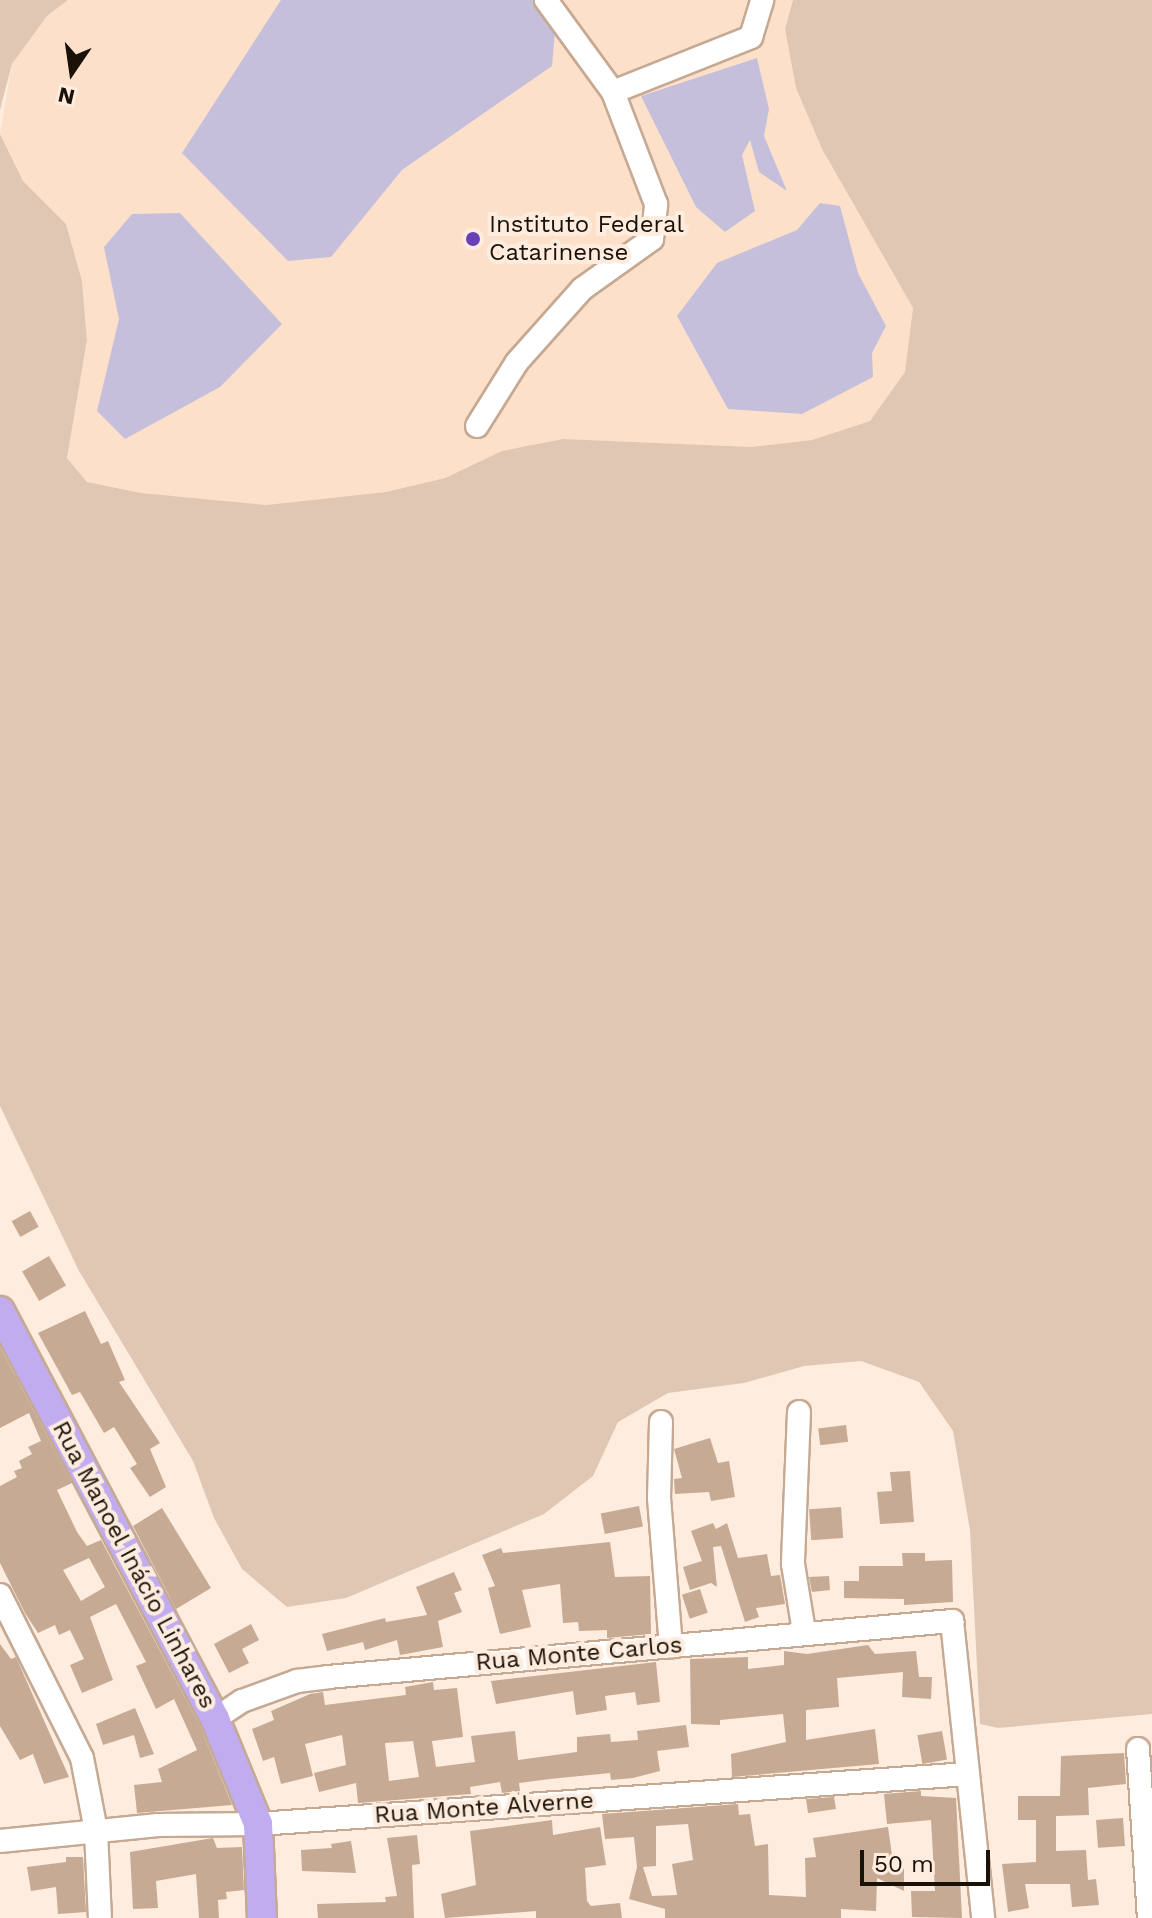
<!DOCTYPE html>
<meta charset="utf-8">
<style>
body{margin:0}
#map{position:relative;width:1152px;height:1918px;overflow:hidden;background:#feecde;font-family:"Work Sans",sans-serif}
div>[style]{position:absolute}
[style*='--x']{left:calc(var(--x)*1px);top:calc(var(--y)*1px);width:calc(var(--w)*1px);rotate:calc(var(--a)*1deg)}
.built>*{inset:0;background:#fde0c9}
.green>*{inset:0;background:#e0c7b3}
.water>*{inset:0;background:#c5bfdc}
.building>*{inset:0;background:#c6aa93;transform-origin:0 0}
.roads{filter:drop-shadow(2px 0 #c5a993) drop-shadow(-2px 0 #c5a993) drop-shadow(0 2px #c5a993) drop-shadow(0 -2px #c5a993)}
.minor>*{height:22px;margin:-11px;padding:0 11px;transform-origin:11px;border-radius:11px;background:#fff}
.major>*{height:28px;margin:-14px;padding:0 14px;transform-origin:14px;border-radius:14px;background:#c0acee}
.dots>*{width:22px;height:22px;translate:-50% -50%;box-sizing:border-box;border:4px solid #feecde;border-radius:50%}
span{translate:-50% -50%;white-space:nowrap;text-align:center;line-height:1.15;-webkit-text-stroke:8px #feecde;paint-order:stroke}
.poi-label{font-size:24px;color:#1a1108}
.left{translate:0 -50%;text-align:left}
.street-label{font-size:24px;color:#1a1108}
.north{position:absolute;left:32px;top:32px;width:80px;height:80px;-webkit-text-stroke:6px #feecde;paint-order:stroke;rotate:193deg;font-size:22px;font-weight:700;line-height:32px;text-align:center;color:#1a1108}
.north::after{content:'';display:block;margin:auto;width:28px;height:36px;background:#1a1108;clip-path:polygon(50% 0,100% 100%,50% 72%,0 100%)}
.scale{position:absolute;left:860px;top:1850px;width:130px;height:36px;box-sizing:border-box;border:4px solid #1a1108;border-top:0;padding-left:10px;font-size:24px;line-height:28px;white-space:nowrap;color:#1a1108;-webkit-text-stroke:6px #feecde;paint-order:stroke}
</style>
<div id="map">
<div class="built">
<i style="clip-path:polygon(68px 0,793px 0,785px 29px,796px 88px,822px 149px,913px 308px,905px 373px,870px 421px,812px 440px,752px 447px,563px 439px,502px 451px,445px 478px,386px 492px,265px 505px,141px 493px,87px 482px,67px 458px,87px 340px,82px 281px,66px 224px,23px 181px,0 134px,12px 64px,47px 16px)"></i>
</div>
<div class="green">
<i style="clip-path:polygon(0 0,68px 0,47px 16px,12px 64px,0 110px)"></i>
<i style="clip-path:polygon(793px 0,1152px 0,1152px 1714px,998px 1728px,980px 1724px,970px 1530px,953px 1431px,919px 1382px,861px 1361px,804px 1366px,744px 1383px,668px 1393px,618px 1422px,593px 1476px,544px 1514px,346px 1598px,287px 1607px,242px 1569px,214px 1518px,193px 1461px,79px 1271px,0 1106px,0 134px,23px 181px,66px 224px,82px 281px,87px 340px,67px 458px,87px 482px,141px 493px,266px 505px,386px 492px,445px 478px,502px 451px,563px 439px,752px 447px,812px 440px,870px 421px,905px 372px,913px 308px,822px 149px,796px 88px,785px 29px)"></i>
</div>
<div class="water">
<i style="clip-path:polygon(281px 0,532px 0,555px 31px,552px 66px,402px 170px,331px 257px,288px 261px,182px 153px)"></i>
<i style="clip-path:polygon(757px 58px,769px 109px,764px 136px,787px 191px,759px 172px,750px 140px,742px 155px,755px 211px,725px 232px,696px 207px,641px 96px)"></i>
<i style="clip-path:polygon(820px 203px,840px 206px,858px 273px,886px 326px,872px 353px,873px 377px,802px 414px,728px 409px,677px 316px,717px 263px,797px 230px)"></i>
<i style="clip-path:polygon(180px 213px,282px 324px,220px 387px,125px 439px,97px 411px,119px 319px,104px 247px,132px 214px)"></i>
</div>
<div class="building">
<i style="left:30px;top:1211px;width:18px;height:21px;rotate:61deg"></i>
<i style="left:49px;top:1256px;width:34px;height:31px;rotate:60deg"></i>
<i style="clip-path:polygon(85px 1311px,101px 1344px,108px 1341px,125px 1380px,119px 1382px,160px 1443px,150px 1449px,166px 1487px,150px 1497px,130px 1468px,137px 1464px,114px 1427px,104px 1433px,80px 1392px,72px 1395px,38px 1333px)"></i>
<i style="clip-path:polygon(evenodd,0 1347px,72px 1483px,57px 1490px,77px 1532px,87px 1546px,101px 1540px,200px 1726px,232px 1805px,137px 1813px,134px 1785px,162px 1782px,158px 1769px,197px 1750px,174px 1699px,156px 1709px,136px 1666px,146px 1662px,116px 1604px,90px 1617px,113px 1680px,82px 1693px,70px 1665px,84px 1659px,70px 1630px,59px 1635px,55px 1625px,38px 1633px,25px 1613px,0 1563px,0 1486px,17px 1477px,14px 1471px,22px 1468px,19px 1461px,32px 1454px,28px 1447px,41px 1441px,29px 1413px,0 1428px,0 1347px,89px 1558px,105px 1587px,81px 1601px,63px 1570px,89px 1558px)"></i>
<i style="left:846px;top:1425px;width:17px;height:28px;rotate:83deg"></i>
<i style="clip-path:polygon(710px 1438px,718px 1463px,729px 1461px,735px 1497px,711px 1501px,709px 1492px,675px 1494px,674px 1479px,682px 1478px,674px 1449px)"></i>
<i style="clip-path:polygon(910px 1471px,914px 1522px,880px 1524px,877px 1492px,892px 1491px,890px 1472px)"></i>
<i style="left:639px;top:1506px;width:21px;height:39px;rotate:79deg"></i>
<i style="left:841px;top:1507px;width:31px;height:32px;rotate:86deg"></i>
<i style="clip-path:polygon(162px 1508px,211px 1588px,176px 1609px,133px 1526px)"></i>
<i style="clip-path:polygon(713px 1523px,716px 1529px,727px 1523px,738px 1558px,767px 1554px,771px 1576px,780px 1575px,785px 1604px,756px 1608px,759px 1617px,745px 1622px,721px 1546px,713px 1547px,717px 1587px,711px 1583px,690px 1590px,683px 1567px,702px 1561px,691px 1531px)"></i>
<i style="clip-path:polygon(610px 1542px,615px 1577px,650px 1576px,651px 1634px,607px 1638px,607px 1630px,579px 1631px,578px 1622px,563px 1623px,560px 1584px,522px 1590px,531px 1627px,500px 1634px,488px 1588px,495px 1586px,482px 1555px,501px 1548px,503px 1553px)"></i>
<i style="clip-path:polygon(902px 1553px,925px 1553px,925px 1561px,952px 1560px,953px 1602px,904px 1605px,904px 1599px,844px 1598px,844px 1581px,859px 1581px,859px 1566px,903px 1566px)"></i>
<i style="clip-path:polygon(454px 1572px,462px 1590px,454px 1593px,462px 1612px,438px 1621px,443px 1647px,400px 1655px,397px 1640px,365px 1650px,363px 1642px,327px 1651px,322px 1634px,385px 1618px,386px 1622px,427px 1615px,416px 1587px)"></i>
<i style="clip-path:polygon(829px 1576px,830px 1590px,812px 1592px,809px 1577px)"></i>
<i style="left:700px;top:1589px;width:25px;height:19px;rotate:72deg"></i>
<i style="clip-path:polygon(251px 1624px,259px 1640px,242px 1649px,249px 1663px,229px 1673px,214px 1644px)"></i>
<i style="clip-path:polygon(0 1644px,11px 1659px,16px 1657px,69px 1777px,44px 1784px,33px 1754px,20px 1760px,0 1726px)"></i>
<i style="clip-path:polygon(868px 1645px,875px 1654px,916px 1651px,919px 1677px,932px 1677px,931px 1699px,902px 1697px,903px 1672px,837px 1678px,839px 1707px,806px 1710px,806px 1740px,875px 1729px,879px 1764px,732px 1777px,731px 1754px,786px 1742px,783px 1714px,720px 1720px,720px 1725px,691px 1724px,690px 1659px,748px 1657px,748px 1669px,784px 1665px,784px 1651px,807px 1654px)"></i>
<i style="clip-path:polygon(656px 1662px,660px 1702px,637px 1705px,635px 1692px,605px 1696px,607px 1710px,576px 1715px,573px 1691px,496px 1704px,491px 1681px)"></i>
<i style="clip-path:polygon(evenodd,433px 1682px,434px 1690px,457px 1688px,463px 1737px,432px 1741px,436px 1767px,475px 1762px,471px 1736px,515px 1731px,518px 1760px,577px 1752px,577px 1737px,610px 1734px,611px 1742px,638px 1740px,637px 1731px,686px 1725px,689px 1747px,657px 1751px,660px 1771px,633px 1778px,611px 1780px,610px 1773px,550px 1779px,519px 1783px,520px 1791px,502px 1793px,500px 1782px,470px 1787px,471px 1794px,358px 1803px,356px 1783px,319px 1792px,314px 1773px,346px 1765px,342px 1735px,305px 1744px,313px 1776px,281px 1784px,274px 1757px,263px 1761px,252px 1729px,274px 1720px,271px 1711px,310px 1694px,323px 1692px,325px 1705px,406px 1695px,405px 1687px,433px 1682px,413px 1741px,419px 1777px,389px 1781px,385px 1743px,413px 1741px)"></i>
<i style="clip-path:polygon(135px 1708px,154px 1754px,140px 1758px,134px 1735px,103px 1745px,96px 1724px)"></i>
<i style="left:942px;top:1731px;width:29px;height:25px;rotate:80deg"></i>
<i style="clip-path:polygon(1124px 1753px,1126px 1784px,1088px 1788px,1089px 1815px,1056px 1816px,1056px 1851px,1086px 1850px,1088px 1880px,1096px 1879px,1099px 1905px,1072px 1907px,1070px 1884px,1025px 1884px,1029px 1908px,1008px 1912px,1002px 1864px,1036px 1862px,1036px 1820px,1018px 1820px,1018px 1796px,1060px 1796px,1061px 1756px)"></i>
<i style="clip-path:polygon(921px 1791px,921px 1796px,956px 1798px,962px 1918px,912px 1917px,911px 1891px,935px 1891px,931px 1820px,887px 1824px,884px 1794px)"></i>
<i style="clip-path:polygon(834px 1797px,836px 1809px,808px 1813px,806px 1799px)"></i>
<i style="clip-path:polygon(evenodd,738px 1804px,739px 1815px,750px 1814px,755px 1846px,768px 1844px,769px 1895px,806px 1897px,805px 1858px,816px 1857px,813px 1838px,888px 1827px,894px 1869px,904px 1868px,904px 1891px,877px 1878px,876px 1911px,841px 1909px,841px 1918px,665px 1918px,665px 1909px,629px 1899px,637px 1867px,634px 1837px,605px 1839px,602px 1814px,738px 1804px,688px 1824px,693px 1860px,672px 1864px,677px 1895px,652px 1896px,643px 1867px,656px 1866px,656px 1826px,688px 1824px)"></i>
<i style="left:1123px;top:1818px;width:28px;height:27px;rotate:86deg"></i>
<i style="clip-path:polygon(552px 1820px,553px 1835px,600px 1827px,606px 1865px,585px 1868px,587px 1901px,591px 1906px,620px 1903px,622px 1918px,536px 1918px,536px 1911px,445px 1918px,441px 1894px,476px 1885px,470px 1831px)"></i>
<i style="clip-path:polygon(417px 1835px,420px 1864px,412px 1865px,414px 1918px,318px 1918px,317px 1904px,386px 1902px,385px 1897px,397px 1896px,387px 1838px)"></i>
<i style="clip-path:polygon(213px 1838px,217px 1848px,242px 1847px,244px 1890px,226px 1892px,227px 1899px,218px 1900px,219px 1918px,199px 1918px,196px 1874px,156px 1881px,158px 1908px,133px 1909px,130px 1852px)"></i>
<i style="clip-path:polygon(351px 1841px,356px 1873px,302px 1871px,301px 1850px,332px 1848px,331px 1844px)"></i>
<i style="clip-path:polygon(66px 1857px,83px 1857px,86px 1912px,58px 1914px,56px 1887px,31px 1891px,27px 1867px,66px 1862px)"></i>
</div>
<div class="roads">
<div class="minor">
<i style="--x:613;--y:92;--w:149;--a:-21.7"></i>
<i style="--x:751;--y:37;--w:39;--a:-73"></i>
<i style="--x:477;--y:426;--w:75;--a:-58"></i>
<i style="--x:517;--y:362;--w:98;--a:-48.3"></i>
<i style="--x:582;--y:289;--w:86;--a:-35.5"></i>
<i style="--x:652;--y:239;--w:35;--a:-83"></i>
<i style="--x:656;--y:204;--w:120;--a:-111"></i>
<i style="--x:613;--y:92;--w:114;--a:-126.1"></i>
<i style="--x:799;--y:1412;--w:152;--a:92.3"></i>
<i style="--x:793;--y:1564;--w:69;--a:80.8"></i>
<i style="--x:661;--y:1422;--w:76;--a:91.5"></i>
<i style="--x:659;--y:1498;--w:149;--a:85.4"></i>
<i style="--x:0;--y:1595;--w:182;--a:63.3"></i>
<i style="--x:82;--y:1758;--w:74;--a:79.1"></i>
<i style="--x:96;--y:1831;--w:87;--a:87.4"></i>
<i style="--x:215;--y:1719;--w:32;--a:-34"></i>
<i style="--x:242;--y:1701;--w:59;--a:-20"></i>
<i style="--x:297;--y:1681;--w:31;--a:-7"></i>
<i style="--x:328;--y:1677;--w:627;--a:-5.13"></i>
<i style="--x:952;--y:1621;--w:299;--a:84"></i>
<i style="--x:1138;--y:1749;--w:169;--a:86.3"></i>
<i style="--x:0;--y:1841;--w:159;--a:-5.8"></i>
<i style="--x:158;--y:1825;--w:100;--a:-0.6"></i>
<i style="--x:258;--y:1824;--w:712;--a:-4.03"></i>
</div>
<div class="major">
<i style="--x:0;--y:1311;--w:461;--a:62.2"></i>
<i style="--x:215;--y:1719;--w:113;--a:67.7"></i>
<i style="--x:258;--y:1824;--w:94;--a:87.6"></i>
</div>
</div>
<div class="dots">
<i style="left:473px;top:239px;background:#6b3fb7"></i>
</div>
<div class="poi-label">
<span class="left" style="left:489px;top:239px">Instituto Federal<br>Catarinense</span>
</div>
<div class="street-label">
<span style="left:134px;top:1565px;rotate:62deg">Rua Manoel Inácio Linhares</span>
<span style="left:579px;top:1654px;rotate:-5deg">Rua Monte Carlos</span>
<span style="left:484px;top:1808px;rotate:-4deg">Rua Monte Alverne</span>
</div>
<div class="north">N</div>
<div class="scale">50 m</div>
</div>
